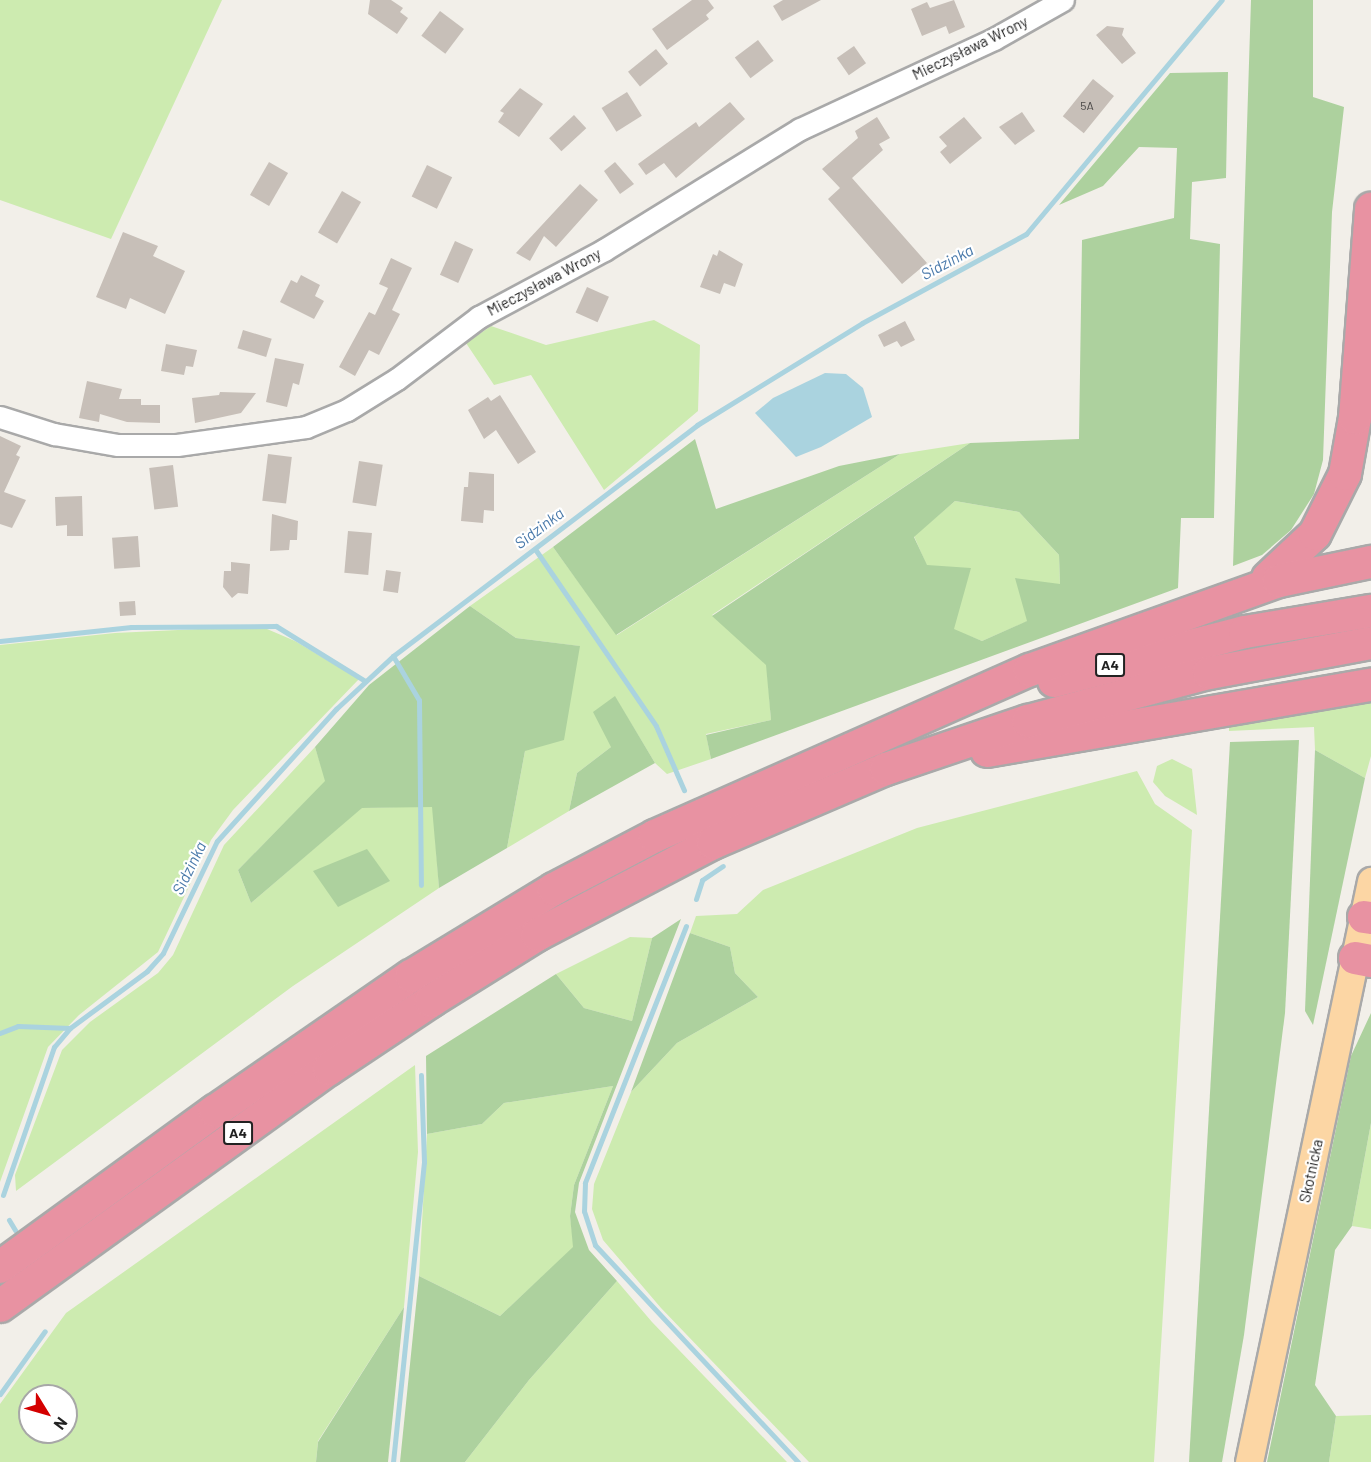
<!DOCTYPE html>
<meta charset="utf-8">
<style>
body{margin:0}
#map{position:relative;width:1371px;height:1462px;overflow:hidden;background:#f2efe9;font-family:Barlow,sans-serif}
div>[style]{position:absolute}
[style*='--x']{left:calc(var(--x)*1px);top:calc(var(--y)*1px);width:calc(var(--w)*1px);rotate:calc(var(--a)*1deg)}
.grass>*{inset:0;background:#cdebb0}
.forest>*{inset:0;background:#add19e}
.water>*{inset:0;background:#aad3df}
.stream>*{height:5px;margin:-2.5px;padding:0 2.5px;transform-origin:2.5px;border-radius:2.5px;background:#aad3df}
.building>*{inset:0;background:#c7bfb8;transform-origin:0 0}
.roads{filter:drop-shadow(2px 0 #a9a9a9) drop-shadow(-2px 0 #a9a9a9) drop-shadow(0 2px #a9a9a9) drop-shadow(0 -2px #a9a9a9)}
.minor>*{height:21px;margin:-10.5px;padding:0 10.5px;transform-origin:10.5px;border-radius:10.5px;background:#fff}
.major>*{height:27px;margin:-13.5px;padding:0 13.5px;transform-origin:13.5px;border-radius:13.5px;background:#fcd6a4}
.highway>*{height:32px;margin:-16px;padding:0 16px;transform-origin:16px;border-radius:16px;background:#e892a2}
span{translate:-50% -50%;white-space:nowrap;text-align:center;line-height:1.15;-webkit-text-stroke:4.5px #fff;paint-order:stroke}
.number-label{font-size:12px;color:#4b4948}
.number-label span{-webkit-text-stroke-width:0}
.shield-label span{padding:2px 4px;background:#fff;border:2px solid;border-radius:4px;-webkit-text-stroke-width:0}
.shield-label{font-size:14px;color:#222;font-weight:700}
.street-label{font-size:15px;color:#222}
.water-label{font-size:16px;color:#4a7aab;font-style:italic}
.north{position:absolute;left:18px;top:1384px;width:60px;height:60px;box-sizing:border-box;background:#fff;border:2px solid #a7a7a7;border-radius:50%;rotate:127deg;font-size:16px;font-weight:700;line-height:24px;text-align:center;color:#222}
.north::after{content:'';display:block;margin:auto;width:21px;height:27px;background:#d40000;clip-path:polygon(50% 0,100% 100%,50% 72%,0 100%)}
</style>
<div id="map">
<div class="grass">
<i style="clip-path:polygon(0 0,222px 0,111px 239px,0 200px)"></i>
<i style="clip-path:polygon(654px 320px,700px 345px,698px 411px,604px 490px,531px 375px,494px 385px,466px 343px,491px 326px,546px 345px)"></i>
<i style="clip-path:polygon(970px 443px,712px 615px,767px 665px,771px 720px,706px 734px,711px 759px,667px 774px,655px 763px,615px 697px,611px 747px,577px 773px,569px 811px,507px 848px,525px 751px,579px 646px,516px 638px,470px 606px,553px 547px,617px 635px,900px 454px)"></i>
<i style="clip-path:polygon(955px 501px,1019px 512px,1059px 555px,1060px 585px,1028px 621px,982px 641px,954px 630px,914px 536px)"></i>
<i style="clip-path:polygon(260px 626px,295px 641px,359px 679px,233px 810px,211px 840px,158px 952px,79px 1015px,48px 1047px,0 1182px,0 645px,115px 633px)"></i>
<i style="clip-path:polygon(1371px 699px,1371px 756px,1365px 778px,1315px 750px,1314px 727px,1229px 731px,1229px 722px)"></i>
<i style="clip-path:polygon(315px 747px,326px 781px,238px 870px,251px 903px,361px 808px,433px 806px,439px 888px,293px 986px,16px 1191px,15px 1175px,62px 1050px,90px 1022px,158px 973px,173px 955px,224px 845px)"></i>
<i style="clip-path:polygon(1172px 759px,1192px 769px,1197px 815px,1165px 796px,1153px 782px,1157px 766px)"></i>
<i style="clip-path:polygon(1137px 771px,1155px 804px,1192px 830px,1154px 1462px,809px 1462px,661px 1308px,603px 1240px,592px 1209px,594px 1184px,631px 1092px,677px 1043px,758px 997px,735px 973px,730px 947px,690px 933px,696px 916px,737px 914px,763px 890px,917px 828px)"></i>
<i style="clip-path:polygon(630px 937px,652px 938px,632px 1021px,584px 1008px,556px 974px)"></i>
<i style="clip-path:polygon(evenodd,415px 1065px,418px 1152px,404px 1307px,318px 1441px,316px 1462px,0 1462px,0 1404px,66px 1313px,415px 1065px,30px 1396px,66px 1396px,66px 1432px,30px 1432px,30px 1396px)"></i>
<i style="clip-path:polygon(613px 1086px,574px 1185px,570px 1216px,574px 1247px,500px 1316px,419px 1276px,427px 1134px,482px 1124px,504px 1103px)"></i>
<i style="clip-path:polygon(1371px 1123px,1371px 1229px,1352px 1226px)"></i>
<i style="clip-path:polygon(617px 1281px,652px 1322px,787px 1462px,465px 1462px,529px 1380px)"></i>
<i style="clip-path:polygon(1371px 1415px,1371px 1462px,1329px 1462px,1336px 1416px)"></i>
</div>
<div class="forest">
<i style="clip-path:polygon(1251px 0,1313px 0,1313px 97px,1344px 107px,1332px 212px,1323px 460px,1314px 494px,1291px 530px,1262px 555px,1233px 566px)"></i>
<i style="clip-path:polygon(evenodd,1228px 72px,1226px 178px,1192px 182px,1190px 239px,1220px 244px,1214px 518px,1181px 518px,1178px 588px,711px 759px,706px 735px,771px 720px,766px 665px,712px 616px,970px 443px,1079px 439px,1082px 240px,1174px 218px,1177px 148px,1139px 147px,1103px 186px,1059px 205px,1170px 73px,1228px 72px,955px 501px,1019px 512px,1059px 555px,1060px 584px,1015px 578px,1027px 621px,982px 641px,954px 629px,971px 568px,927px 565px,914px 537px,955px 501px)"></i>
<i style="clip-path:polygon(695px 439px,716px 509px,839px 466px,900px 454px,616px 635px,553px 547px)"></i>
<i style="clip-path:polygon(470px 606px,516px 638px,580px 646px,564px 740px,525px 751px,507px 848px,439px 888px,432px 807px,362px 808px,251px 903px,238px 870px,325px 781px,315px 747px,369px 685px)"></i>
<i style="clip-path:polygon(615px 696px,655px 763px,569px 811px,577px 773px,611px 747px,593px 712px)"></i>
<i style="clip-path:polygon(1299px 740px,1285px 1013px,1244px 1335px,1222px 1462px,1189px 1462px,1230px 742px)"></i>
<i style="clip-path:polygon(1315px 750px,1365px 778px,1313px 1025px,1305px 1011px)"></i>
<i style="clip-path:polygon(367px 849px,390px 881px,338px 907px,313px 871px)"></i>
<i style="clip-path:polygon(681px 919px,579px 1183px,575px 1212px,589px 1250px,617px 1281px,529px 1380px,465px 1462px,400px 1462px,419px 1276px,500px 1316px,573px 1247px,570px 1216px,574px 1185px,613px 1086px,504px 1103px,482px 1124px,427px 1134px,426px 1056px,556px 974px,584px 1008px,632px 1021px,652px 938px)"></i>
<i style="clip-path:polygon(690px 933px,730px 947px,735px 973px,758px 997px,677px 1043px,631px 1092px)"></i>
<i style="clip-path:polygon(1371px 1013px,1371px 1123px,1352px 1226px,1335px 1250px,1315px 1385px,1336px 1416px,1329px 1462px,1267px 1462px,1351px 1056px)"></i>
<i style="clip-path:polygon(404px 1307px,388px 1462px,316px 1462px,318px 1442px)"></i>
</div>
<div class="water">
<i style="clip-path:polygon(825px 373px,846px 374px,863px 388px,872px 417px,821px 447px,796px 457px,755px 413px,773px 398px)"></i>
</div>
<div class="stream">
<i style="--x:535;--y:549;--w:214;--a:55.6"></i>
<i style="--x:656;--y:726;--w:70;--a:66.4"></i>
<i style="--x:0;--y:641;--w:132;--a:-6.1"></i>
<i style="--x:131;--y:627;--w:145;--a:-0.4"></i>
<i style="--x:276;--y:626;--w:105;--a:31.7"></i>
<i style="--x:393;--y:656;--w:51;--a:59.4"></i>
<i style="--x:419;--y:700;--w:185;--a:89.4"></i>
<i style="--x:696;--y:899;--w:20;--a:-72"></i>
<i style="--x:702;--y:880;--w:25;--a:-34"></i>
<i style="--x:686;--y:926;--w:276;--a:111.5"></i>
<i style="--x:585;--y:1183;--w:28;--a:92"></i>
<i style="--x:584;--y:1211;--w:36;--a:72"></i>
<i style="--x:595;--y:1245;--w:297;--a:46.9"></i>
<i style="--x:0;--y:1033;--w:19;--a:-21"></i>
<i style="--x:18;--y:1026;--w:52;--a:2.2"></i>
<i style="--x:3;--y:1195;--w:157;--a:-71"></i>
<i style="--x:54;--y:1047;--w:25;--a:-50"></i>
<i style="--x:70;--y:1028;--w:96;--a:-36.5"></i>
<i style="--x:147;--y:971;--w:24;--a:-48"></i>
<i style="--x:163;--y:953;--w:124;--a:-64.3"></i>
<i style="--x:217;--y:841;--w:178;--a:-48"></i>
<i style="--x:336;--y:709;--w:78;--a:-42.9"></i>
<i style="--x:393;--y:656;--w:382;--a:-37.2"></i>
<i style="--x:697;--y:425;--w:194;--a:-31.7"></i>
<i style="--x:862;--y:323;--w:187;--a:-28.5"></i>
<i style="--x:1026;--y:234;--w:305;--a:-50.1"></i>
<i style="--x:9;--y:1220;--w:12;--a:59"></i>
<i style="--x:0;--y:1394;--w:77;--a:-54.5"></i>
<i style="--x:393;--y:1462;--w:302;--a:-84.1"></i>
<i style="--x:424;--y:1162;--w:87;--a:-92"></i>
</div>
<div class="building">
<i style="clip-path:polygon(370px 0,391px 0,403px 8px,400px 12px,408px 18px,397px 34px,368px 14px)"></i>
<i style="clip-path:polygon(692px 0,708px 0,714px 8px,706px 15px,709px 19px,667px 50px,652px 29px)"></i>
<i style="clip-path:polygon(783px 0,821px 0,782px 21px,773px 6px)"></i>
<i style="clip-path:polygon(954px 0,965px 27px,949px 34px,946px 26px,922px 36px,911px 9px,927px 2px,930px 8px)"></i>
<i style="left:440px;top:11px;width:30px;height:31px;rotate:37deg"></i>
<i style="clip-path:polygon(1107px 26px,1124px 28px,1122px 35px,1136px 53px,1122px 64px,1096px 35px)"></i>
<i style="left:758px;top:40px;width:26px;height:29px;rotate:53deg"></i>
<i style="left:854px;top:46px;width:21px;height:21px;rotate:55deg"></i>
<i style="left:656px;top:49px;width:19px;height:36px;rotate:51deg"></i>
<i style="left:1093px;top:79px;width:27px;height:48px;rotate:39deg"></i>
<i style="clip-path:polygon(520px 88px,543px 104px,519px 137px,498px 122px,504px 113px,500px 111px)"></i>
<i style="left:627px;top:92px;width:28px;height:30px;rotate:58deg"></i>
<i style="clip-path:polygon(730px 102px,745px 119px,676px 178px,664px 163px,646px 175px,638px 164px,696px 122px,699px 127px)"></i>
<i style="clip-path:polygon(1022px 112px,1035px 131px,1015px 145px,999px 127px)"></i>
<i style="left:574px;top:115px;width:18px;height:34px;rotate:47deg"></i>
<i style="clip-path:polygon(877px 117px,890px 138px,879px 144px,883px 150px,852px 178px,927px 263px,902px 284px,828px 199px,840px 188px,822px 169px,858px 138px,855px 131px)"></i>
<i style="clip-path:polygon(964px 117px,982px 138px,950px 164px,940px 152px,947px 146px,939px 137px)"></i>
<i style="left:269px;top:162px;width:22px;height:38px;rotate:30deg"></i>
<i style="clip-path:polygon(615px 162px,634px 184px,620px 194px,604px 171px)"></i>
<i style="left:427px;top:165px;width:28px;height:35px;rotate:26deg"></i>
<i style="clip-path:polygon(580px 184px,598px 200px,556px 247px,544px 236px,530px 261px,516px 253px)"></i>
<i style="left:342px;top:191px;width:22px;height:48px;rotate:30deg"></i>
<i style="clip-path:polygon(123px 232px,158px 246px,153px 256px,185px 271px,165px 314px,130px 298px,126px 309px,96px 297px)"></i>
<i style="left:455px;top:241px;width:20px;height:37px;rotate:24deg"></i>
<i style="clip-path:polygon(719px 250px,743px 264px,735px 287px,724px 283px,720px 294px,700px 287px,713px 254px,717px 256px)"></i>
<i style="clip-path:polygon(391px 258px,412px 268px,392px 310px,400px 314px,379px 355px,369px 350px,355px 376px,339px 367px,369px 312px,375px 315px,388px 288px,379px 284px)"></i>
<i style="clip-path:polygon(301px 275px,320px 285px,315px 296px,324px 301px,314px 319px,280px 302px,291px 280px,297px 283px)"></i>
<i style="left:587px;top:287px;width:24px;height:28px;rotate:24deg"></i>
<i style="clip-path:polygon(905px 321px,915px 340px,901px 347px,897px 341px,884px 347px,878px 335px)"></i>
<i style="left:243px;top:330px;width:30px;height:19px;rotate:17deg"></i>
<i style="clip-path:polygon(166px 344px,197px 350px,193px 367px,186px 366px,184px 375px,161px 371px)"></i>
<i style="clip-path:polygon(275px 358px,304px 364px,299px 385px,293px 383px,287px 407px,266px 402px)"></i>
<i style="clip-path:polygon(87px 381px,122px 389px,119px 399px,141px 399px,141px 405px,160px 405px,160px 423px,127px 422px,100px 414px,99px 422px,79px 418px)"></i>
<i style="clip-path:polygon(220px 392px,256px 393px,241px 413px,195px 423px,192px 398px,219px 395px)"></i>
<i style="clip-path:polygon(500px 395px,536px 452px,518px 464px,496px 430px,484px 439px,468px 410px,488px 397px,491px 401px)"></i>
<i style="clip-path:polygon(0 436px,21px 446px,16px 455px,20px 457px,4px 492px,26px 500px,12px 528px,0 524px)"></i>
<i style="left:268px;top:454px;width:24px;height:47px;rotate:7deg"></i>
<i style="left:359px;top:461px;width:24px;height:42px;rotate:9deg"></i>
<i style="left:173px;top:465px;width:42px;height:24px;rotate:83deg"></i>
<i style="clip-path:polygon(469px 472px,494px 474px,494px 511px,484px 510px,483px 523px,461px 521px,464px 487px,468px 487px)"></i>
<i style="clip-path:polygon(82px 496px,83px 536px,67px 536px,67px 525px,56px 526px,55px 497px)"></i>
<i style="clip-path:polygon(272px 514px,298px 521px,297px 540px,290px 540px,289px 550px,270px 551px)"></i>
<i style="left:348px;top:531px;width:24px;height:42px;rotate:5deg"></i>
<i style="left:138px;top:536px;width:31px;height:26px;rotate:86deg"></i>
<i style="clip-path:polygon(231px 562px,250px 564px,248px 594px,238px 593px,232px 598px,223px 587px,224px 571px,231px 571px)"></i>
<i style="left:386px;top:570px;width:15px;height:21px;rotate:8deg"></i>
<i style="left:135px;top:601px;width:14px;height:16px;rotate:86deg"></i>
</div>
<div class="roads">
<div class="minor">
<i style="--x:0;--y:417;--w:57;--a:17.5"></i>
<i style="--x:54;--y:434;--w:65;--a:9.8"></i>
<i style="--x:118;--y:445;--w:59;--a:0"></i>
<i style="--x:177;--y:445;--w:130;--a:-7.9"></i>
<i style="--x:306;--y:427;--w:44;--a:-22.5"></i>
<i style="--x:347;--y:410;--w:59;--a:-31.8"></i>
<i style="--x:397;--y:379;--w:103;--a:-37.1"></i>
<i style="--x:479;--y:317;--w:142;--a:-28.2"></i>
<i style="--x:604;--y:250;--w:230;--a:-31.7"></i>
<i style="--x:800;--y:129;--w:214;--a:-24.9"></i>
<i style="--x:994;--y:39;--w:79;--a:-29.5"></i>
</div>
<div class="major">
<i style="--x:1249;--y:1462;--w:594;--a:-78.14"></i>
</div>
<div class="highway">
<i style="--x:1268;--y:578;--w:64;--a:-43.1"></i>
<i style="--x:1315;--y:534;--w:67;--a:-63.4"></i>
<i style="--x:1345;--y:474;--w:57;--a:-79.9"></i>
<i style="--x:1355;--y:418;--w:210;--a:-85.6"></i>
<i style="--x:1054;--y:681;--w:197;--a:-14.4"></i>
<i style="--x:1245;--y:632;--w:128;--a:-9.5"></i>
<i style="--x:987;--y:751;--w:390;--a:-9.8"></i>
<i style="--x:1364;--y:917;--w:7;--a:8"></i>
<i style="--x:1355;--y:958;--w:16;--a:11"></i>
<i style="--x:0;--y:1267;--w:266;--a:-36"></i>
<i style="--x:215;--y:1111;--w:238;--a:-34.6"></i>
<i style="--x:411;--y:976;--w:167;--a:-31.3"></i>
<i style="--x:554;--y:889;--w:114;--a:-27.7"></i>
<i style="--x:655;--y:836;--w:410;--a:-23.9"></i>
<i style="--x:1030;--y:670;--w:264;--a:-19.7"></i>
<i style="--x:1279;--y:581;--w:94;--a:-11.7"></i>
<i style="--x:0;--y:1306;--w:405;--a:-35.8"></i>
<i style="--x:329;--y:1069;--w:123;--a:-33.7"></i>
<i style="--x:431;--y:1001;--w:125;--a:-31.9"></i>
<i style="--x:537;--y:935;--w:199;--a:-27.6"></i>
<i style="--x:713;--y:843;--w:188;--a:-23.2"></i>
<i style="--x:886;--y:769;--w:150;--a:-18.7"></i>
<i style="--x:1028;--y:721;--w:187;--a:-14.9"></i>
<i style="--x:1209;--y:673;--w:165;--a:-10.5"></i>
</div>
</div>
<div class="number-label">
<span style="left:1087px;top:106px">5A</span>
</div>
<div class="shield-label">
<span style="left:1110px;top:665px">A4</span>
<span style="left:238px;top:1133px">A4</span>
</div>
<div class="street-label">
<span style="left:970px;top:48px;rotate:-26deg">Mieczysława Wrony</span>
<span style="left:544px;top:282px;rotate:-28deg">Mieczysława Wrony</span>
<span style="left:1311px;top:1171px;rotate:-78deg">Skotnicka</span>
</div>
<div class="water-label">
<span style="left:947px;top:262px;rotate:-28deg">Sidzinka</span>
<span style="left:539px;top:528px;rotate:-37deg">Sidzinka</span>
<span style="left:189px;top:868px;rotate:-64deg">Sidzinka</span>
</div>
<div class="north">N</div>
</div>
